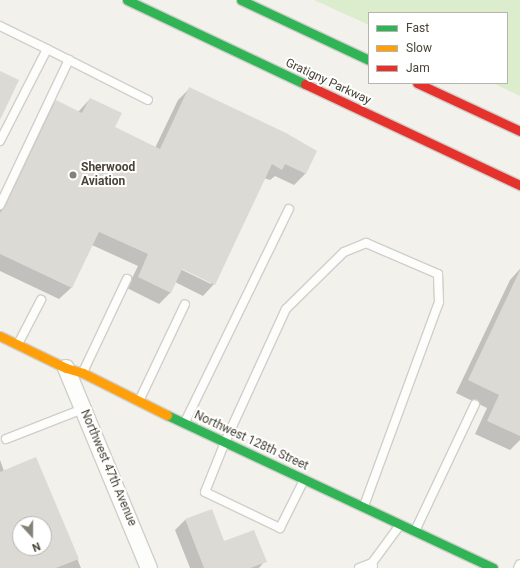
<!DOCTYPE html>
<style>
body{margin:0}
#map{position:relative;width:520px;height:568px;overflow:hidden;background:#f2f1ec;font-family:Roboto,sans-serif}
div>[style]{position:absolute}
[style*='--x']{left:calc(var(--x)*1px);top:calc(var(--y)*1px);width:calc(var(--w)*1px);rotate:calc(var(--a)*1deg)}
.green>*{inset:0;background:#dbedcc}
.shadow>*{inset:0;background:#0003}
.building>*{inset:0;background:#dcdad4}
.roads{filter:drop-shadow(1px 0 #d0cfca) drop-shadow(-1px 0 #d0cfca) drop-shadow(0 1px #d0cfca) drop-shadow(0 -1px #d0cfca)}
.lane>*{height:8px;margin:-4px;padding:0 4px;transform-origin:4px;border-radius:4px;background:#fdfdfc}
.street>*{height:16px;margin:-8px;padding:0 8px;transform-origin:8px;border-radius:8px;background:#fdfdfc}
.fast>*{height:9px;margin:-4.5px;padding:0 4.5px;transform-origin:4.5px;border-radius:4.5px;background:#30b455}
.slow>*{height:9px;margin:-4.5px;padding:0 4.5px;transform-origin:4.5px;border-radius:4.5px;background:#ff9f0a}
.jam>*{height:9px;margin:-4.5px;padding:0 4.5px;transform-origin:4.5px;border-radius:4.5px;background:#e5322d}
.dots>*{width:11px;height:11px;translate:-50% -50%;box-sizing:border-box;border:2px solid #fff;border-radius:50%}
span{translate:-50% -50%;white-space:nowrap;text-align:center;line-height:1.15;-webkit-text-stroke:4px #fff;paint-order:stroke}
.street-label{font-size:12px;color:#494437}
.poi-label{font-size:12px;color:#494437;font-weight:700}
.left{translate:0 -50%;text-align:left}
.legend{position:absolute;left:368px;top:12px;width:140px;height:72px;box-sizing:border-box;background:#fff;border:1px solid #b6b4af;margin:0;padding:5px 7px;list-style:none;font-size:12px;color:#494437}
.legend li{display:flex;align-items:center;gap:8px;height:20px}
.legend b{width:20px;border:1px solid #b6b4af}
.north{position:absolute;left:12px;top:516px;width:40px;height:40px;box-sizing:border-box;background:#fff;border:1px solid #b6b4af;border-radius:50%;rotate:159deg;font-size:11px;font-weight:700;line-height:16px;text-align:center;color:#494437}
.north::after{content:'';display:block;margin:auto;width:14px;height:18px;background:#848176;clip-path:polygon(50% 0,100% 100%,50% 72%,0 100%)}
</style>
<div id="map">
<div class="green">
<i style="clip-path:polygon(314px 0,520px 0,520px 96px,493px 83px,507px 83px,507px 13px,369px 13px,369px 25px)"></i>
</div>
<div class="shadow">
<i style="clip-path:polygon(evenodd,189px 89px,316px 152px,305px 174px,294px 185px,275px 176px,270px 180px,264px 178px,214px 284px,203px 296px,175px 282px,171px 292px,159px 304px,127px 288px,138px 266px,92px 245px,71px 288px,59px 299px,0 271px,0 207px,45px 113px,56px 101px,78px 112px,90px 99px,114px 127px,155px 148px,178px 100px,189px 89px,178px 266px,211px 282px,211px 284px,178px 268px,178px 266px)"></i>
<i style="clip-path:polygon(520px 269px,520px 440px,510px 450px,475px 434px,487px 408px,456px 393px,510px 280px)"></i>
<i style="clip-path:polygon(evenodd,35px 458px,81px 568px,0 568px,0 460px,4px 471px,35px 458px,20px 524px,44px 524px,44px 548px,20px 548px,20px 524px)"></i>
<i style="clip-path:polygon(211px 510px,224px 542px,265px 561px,259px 568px,190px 568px,175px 530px,185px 520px)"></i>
</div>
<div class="building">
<i style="clip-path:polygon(0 71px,19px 80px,0 120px)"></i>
<i style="clip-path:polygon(189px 87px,286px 133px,317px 151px,306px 174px,285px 164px,282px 170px,272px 164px,215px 285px,182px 269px,171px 293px,138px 277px,148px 254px,99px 232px,72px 288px,0 254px,0 213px,5px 207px,56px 100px,82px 113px,90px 98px,122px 113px,115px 127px,160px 149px)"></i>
<i style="clip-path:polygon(520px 270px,520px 436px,487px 421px,499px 395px,468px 380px)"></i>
<i style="clip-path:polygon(evenodd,36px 457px,79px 559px,56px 568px,0 568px,0 472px,36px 457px,20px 524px,44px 524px,44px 548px,20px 548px,20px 524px)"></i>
<i style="clip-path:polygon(212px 509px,224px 541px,254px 530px,267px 562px,250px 568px,204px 568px,185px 519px)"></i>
</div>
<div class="roads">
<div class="lane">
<i style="--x:0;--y:26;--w:52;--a:26.1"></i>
<i style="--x:0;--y:141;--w:103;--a:-62.9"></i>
<i style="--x:47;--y:49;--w:113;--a:26.8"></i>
<i style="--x:0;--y:205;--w:161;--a:-64.6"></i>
<i style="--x:18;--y:344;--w:50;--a:-62.4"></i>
<i style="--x:83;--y:372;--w:103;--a:-64.7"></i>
<i style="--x:139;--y:401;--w:107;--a:-64.6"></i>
<i style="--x:185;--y:422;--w:237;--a:-64"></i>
<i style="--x:6;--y:439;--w:83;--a:-21.3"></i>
<i style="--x:304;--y:480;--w:54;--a:116.6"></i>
<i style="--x:280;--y:528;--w:83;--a:-154.4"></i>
<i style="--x:205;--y:492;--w:54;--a:-68.2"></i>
<i style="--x:225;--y:442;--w:146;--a:-65.4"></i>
<i style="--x:286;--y:309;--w:81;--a:-44.5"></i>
<i style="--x:344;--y:252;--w:24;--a:-22"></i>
<i style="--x:366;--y:243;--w:78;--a:23.3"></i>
<i style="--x:438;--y:274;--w:28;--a:88"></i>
<i style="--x:439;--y:302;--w:217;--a:110.2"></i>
<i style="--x:415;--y:531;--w:140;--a:-64.7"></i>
<i style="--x:372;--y:563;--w:47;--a:-53.6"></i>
<i style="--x:359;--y:568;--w:14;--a:-21"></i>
<i style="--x:372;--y:563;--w:3;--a:72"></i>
<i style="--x:518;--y:568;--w:4;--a:-63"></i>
</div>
<div class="street">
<i style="--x:66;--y:368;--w:217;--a:67.5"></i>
</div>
<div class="fast">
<i style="--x:127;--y:0;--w:197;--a:25.3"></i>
<i style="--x:241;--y:0;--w:141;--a:25.1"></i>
<i style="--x:167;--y:415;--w:360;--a:25.1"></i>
</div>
<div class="slow">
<i style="--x:0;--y:336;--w:73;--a:25.9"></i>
<i style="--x:66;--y:368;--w:18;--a:16"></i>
<i style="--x:83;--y:373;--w:94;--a:26.6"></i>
</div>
<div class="jam">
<i style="--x:417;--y:83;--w:114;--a:25"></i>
<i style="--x:305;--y:84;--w:238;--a:25.2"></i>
</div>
</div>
<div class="dots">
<i style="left:73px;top:175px;background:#848176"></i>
</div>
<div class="street-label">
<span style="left:328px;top:82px;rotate:25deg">Gratigny Parkway</span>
<span style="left:251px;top:441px;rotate:25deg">Northwest 128th Street</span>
<span style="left:108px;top:468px;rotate:67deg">Northwest 47th Avenue</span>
</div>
<div class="poi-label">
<span class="left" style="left:81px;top:175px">Sherwood<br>Aviation</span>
</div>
<ul class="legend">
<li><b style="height:5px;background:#30b455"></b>Fast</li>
<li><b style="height:5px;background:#ff9f0a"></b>Slow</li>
<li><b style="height:5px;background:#e5322d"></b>Jam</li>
</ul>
<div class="north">N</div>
</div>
